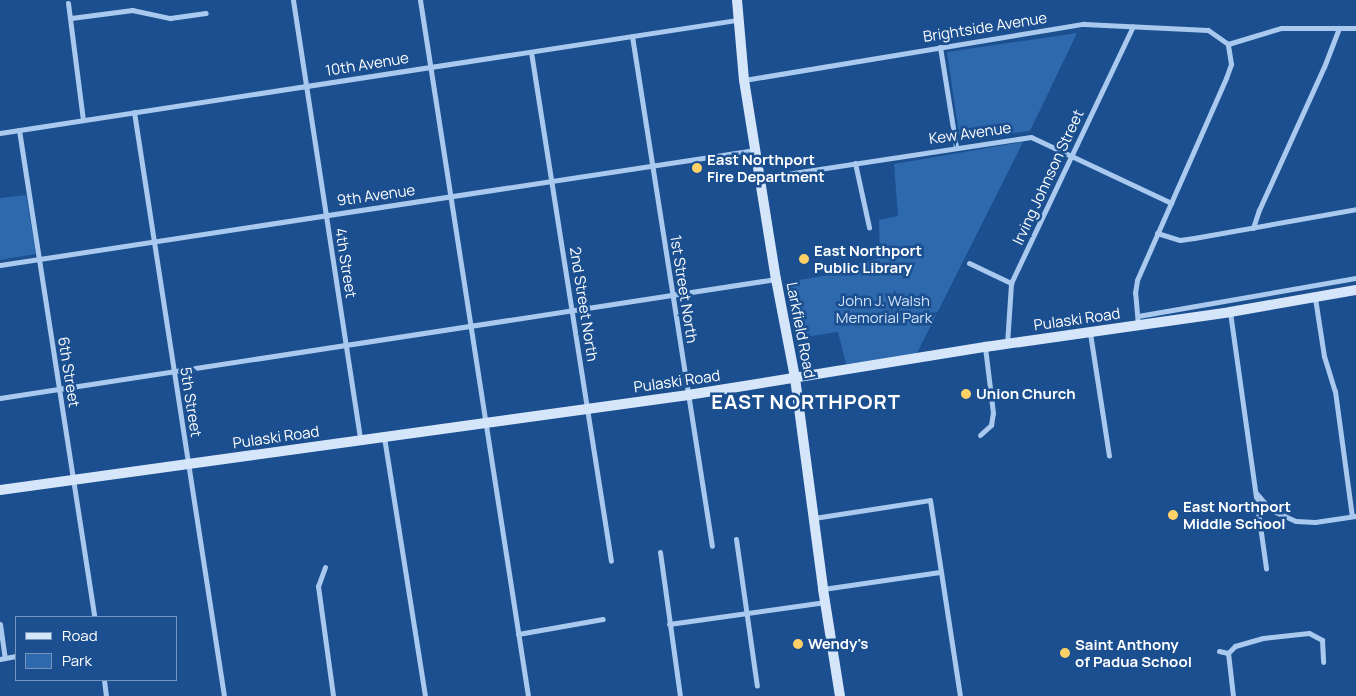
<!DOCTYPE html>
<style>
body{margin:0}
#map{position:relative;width:1356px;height:696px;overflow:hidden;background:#1b4f8f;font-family:Manrope,sans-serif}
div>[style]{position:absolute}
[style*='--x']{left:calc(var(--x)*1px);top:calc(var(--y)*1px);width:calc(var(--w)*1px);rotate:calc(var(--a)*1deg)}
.green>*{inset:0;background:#2e69ad}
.minor>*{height:5px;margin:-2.5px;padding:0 2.5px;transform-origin:2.5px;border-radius:2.5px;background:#a9c9ee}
.secondary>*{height:10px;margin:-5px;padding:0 5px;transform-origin:5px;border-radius:5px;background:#d6e6fa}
.dots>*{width:14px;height:14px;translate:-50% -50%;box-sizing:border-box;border:2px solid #1b4f8f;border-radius:50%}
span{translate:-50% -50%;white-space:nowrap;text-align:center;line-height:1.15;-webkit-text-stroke:5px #1b4f8f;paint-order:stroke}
.street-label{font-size:15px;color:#fff}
.poi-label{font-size:15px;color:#fff;font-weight:700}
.left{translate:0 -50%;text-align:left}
.park-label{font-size:15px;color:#cfe3fa}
.district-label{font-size:20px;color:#fff;font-weight:700;letter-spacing:1px}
.legend{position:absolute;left:15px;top:616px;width:162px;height:65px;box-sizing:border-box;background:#1b4f8f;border:1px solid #7695bc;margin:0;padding:6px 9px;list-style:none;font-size:15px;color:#fff}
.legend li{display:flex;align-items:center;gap:10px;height:25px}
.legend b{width:25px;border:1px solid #7695bc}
</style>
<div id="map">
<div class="green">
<i style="clip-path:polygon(1077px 33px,1030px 131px,960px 140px,947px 52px)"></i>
<i style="clip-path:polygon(1023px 142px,916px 355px,846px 364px,838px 332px,798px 338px,788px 282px,851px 271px,853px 265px,880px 258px,879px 220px,898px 216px,894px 164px)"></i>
<i style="clip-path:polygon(26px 195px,36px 254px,0 260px,0 198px)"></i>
</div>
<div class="minor">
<i style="--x:293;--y:0;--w:445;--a:81.3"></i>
<i style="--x:420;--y:0;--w:704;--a:81.18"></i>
<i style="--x:68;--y:3;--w:118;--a:82.7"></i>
<i style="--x:71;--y:18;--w:62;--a:-7.5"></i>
<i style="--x:132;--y:10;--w:39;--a:12"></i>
<i style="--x:170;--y:18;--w:36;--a:-8"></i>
<i style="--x:632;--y:36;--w:516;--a:81.09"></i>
<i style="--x:1228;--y:44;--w:55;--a:-16.8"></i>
<i style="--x:1281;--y:28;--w:75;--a:0"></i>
<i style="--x:940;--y:47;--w:101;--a:80.9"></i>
<i style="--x:531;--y:52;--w:515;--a:81.07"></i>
<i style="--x:744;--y:80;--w:345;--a:-9.4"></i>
<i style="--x:1084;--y:24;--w:124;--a:2.8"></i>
<i style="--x:1208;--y:30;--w:24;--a:35"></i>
<i style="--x:134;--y:112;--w:591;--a:81.24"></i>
<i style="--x:19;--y:130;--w:493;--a:81.2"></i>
<i style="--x:0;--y:133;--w:746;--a:-8.72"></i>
<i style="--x:855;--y:163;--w:66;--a:77.7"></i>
<i style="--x:760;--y:178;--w:274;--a:-8.6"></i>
<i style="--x:1031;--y:137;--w:155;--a:25.2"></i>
<i style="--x:1253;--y:228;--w:19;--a:-72"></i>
<i style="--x:1259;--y:210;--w:157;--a:-65.6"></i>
<i style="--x:1324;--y:67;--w:42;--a:-69"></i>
<i style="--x:1157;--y:233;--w:24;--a:17"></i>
<i style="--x:1180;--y:240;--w:14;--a:-8"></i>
<i style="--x:1194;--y:238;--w:165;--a:-10.1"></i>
<i style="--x:969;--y:263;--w:47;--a:25.5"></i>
<i style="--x:0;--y:265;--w:764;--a:-8.66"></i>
<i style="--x:1315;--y:298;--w:59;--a:81.2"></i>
<i style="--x:1324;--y:356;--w:37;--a:73"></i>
<i style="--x:1335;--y:391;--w:126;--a:82.3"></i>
<i style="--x:1230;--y:312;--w:259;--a:82"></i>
<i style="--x:1138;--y:316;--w:221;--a:-9.9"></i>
<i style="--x:1138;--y:325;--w:32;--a:-95"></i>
<i style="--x:1135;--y:293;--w:13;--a:-81"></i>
<i style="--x:1137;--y:280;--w:221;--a:-66.2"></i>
<i style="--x:1226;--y:78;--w:15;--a:-70"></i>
<i style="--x:1231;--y:64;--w:20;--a:-99"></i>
<i style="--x:1090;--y:333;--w:124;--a:81.2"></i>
<i style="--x:1007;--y:344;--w:61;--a:-86.2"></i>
<i style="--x:1011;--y:283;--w:284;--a:-64.6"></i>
<i style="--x:0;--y:398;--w:785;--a:-8.72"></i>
<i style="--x:980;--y:435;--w:15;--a:-42"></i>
<i style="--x:991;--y:425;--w:12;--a:-81"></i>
<i style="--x:993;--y:413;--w:66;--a:-96.9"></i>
<i style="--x:384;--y:437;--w:262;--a:81"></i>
<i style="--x:1256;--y:493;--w:23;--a:49"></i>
<i style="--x:1271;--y:510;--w:27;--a:24"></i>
<i style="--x:1296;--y:521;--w:19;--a:3"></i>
<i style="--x:1315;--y:522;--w:41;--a:-8.3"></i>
<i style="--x:814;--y:518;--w:117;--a:-8.8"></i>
<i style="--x:930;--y:500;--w:198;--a:81.3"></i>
<i style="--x:736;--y:539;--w:148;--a:81.9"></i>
<i style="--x:660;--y:552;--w:145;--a:82.1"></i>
<i style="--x:325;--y:567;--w:20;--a:110"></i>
<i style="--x:318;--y:586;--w:111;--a:82.2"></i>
<i style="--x:823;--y:589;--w:118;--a:-8.3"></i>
<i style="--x:0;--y:624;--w:34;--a:82"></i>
<i style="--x:669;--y:624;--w:158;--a:-8"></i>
<i style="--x:518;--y:634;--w:86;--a:-10"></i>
<i style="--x:1219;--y:651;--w:9;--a:13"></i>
<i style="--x:0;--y:659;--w:16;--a:-11"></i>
<i style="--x:104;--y:680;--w:16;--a:83"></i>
<i style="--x:1233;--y:696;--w:43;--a:-96.6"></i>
<i style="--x:1228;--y:653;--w:10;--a:-45"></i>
<i style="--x:1235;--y:646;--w:29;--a:-16"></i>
<i style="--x:1263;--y:638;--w:46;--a:-6.2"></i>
<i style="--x:1309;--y:633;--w:15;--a:28"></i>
<i style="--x:1322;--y:640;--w:22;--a:87"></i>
</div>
<div class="secondary">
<i style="--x:737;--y:0;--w:80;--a:85"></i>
<i style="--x:744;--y:80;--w:202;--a:80.9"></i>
<i style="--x:776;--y:279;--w:101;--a:79.1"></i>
<i style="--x:795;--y:378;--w:213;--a:82.4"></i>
<i style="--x:823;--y:589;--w:108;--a:81"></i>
<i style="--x:0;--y:490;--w:695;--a:-7.86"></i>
<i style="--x:688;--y:395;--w:301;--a:-9.2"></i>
<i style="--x:985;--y:347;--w:247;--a:-8.1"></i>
<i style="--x:1230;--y:312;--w:128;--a:-9.9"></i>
</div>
<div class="dots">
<i style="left:697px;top:168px;background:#ffd166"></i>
<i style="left:804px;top:259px;background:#ffd166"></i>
<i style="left:966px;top:394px;background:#ffd166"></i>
<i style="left:1173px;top:515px;background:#ffd166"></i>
<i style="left:798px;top:644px;background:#ffd166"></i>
<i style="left:1065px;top:653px;background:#ffd166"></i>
</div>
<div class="street-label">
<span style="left:985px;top:27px;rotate:-9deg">Brightside Avenue</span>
<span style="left:367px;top:64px;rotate:-9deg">10th Avenue</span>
<span style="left:970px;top:133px;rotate:-8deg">Kew Avenue</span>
<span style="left:1048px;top:177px;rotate:-65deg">Irving Johnson Street</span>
<span style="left:376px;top:195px;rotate:-8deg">9th Avenue</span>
<span style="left:346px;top:263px;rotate:81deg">4th Street</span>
<span style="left:684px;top:289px;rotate:81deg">1st Street North</span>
<span style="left:584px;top:304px;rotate:81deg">2nd Street North</span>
<span style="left:1077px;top:319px;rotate:-8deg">Pulaski Road</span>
<span style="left:801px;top:330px;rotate:79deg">Larkfield Road</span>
<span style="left:69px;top:372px;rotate:81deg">6th Street</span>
<span style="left:677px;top:381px;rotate:-8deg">Pulaski Road</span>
<span style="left:191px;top:402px;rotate:81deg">5th Street</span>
<span style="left:276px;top:437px;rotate:-8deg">Pulaski Road</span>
</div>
<div class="poi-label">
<span class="left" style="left:707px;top:168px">East Northport<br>Fire Department</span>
<span class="left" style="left:814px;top:259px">East Northport<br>Public Library</span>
<span class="left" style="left:976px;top:394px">Union Church</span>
<span class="left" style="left:1183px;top:515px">East Northport<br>Middle School</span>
<span class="left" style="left:808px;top:644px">Wendy's</span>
<span class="left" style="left:1075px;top:653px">Saint Anthony<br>of Padua School</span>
</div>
<div class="park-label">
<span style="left:884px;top:309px">John J. Walsh<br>Memorial Park</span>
</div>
<div class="district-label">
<span style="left:806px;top:401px">EAST NORTHPORT</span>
</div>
<ul class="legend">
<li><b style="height:6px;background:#d6e6fa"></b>Road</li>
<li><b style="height:14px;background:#2e69ad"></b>Park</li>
</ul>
</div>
